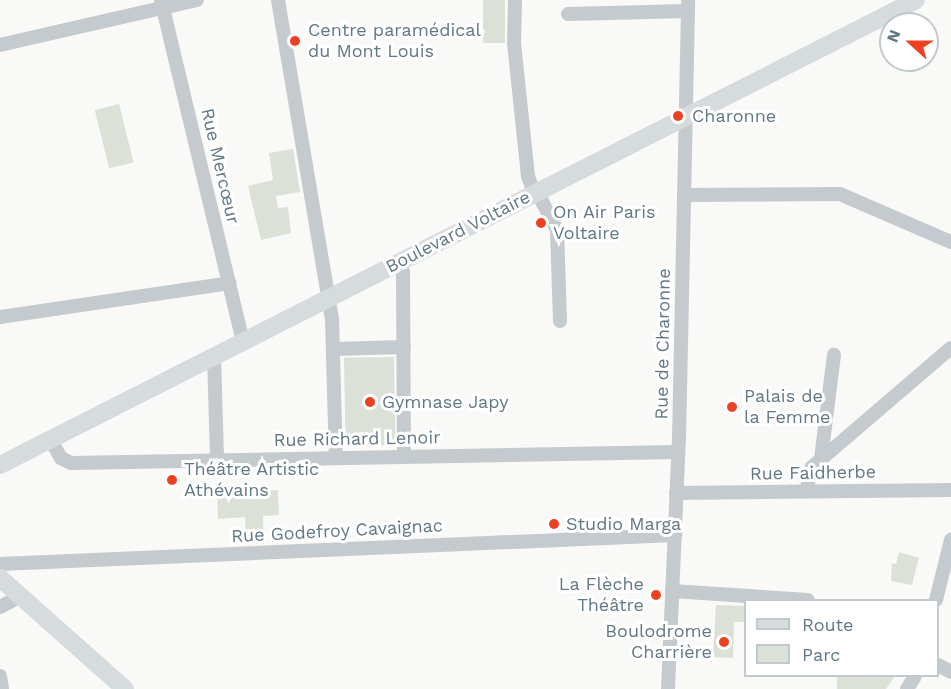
<!DOCTYPE html>
<meta charset="utf-8">
<style>
body{margin:0}
#map{position:relative;width:951px;height:689px;overflow:hidden;background:#f9f9f7;font-family:"Work Sans",sans-serif}
div>[style]{position:absolute}
.green>*{inset:0;background:#dbe1d7;transform-origin:0 0}
.minor>*{height:14px;margin:-7px;padding:0 7px;transform-origin:7px;border-radius:7px;background:#c4cacd}
.major>*{height:18px;margin:-9px;padding:0 9px;transform-origin:9px;border-radius:9px;background:#d6dbde}
.dots>*{width:16px;height:16px;translate:-50% -50%;box-sizing:border-box;border:3px solid #fff;border-radius:50%}
span{translate:-50% -50%;white-space:nowrap;text-align:center;line-height:1.15;-webkit-text-stroke:6px #fff;paint-order:stroke}
.poi-label{font-size:18px;color:#627883}
.left{translate:0 -50%;text-align:left}
.right{translate:-100% -50%;text-align:right}
.street-label{font-size:18px;color:#627883}
.legend{position:absolute;left:744px;top:599px;width:195px;height:78px;box-sizing:border-box;background:#fff;border:2px solid #c0c9cd;margin:0;padding:8px 10px;list-style:none;font-size:18px;color:#627883}
.legend li{display:flex;align-items:center;gap:12px;height:30px}
.legend b{width:30px;border:2px solid #c0c9cd}
.north{position:absolute;left:879px;top:12px;width:60px;height:60px;box-sizing:border-box;background:#fff;border:2px solid #c0c9cd;border-radius:50%;rotate:291deg;font-size:16px;font-weight:700;line-height:24px;text-align:center;color:#627883}
.north::after{content:'';display:block;margin:auto;width:21px;height:27px;background:#ee4122;clip-path:polygon(50% 0,100% 100%,50% 72%,0 100%)}
</style>
<div id="map">
<div class="green">
<i style="left:483px;top:0;width:22px;height:43px"></i>
<i style="left:119px;top:104px;width:60px;height:25px;rotate:76deg"></i>
<i style="clip-path:polygon(293px 149px,300px 192px,276px 196px,278px 208px,288px 207px,291px 233px,261px 240px,248px 186px,273px 180px,269px 153px)"></i>
<i style="left:394px;top:357px;width:88px;height:50px;rotate:89deg"></i>
<i style="clip-path:polygon(278px 490px,279px 515px,263px 516px,264px 544px,247px 544px,245px 517px,218px 519px,217px 493px)"></i>
<i style="clip-path:polygon(899px 552px,919px 558px,912px 585px,891px 581px,892px 563px,896px 564px)"></i>
<i style="clip-path:polygon(716px 605px,745px 606px,745px 622px,734px 622px,733px 658px,713px 657px)"></i>
<i style="clip-path:polygon(837px 676px,895px 676px,886px 689px,837px 689px)"></i>
</div>
<div class="minor">
<i style="left:161px;top:0;width:351px;rotate:76.5deg"></i>
<i style="left:278px;top:0;width:324px;rotate:80.4deg"></i>
<i style="left:332px;top:319px;width:139px;rotate:88.4deg"></i>
<i style="left:515px;top:0;width:43px;rotate:91.3deg"></i>
<i style="left:514px;top:43px;width:134px;rotate:84deg"></i>
<i style="left:528px;top:176px;width:18px;rotate:71deg"></i>
<i style="left:568px;top:14px;width:120px;rotate:-1.4deg"></i>
<i style="left:0;top:45px;width:202px;rotate:-12.9deg"></i>
<i style="left:537px;top:192px;width:43px;rotate:62.2deg"></i>
<i style="left:557px;top:230px;width:91px;rotate:88.1deg"></i>
<i style="left:684px;top:195px;width:156px;rotate:-0.4deg"></i>
<i style="left:840px;top:194px;width:121px;rotate:23.4deg"></i>
<i style="left:399px;top:262px;width:11px;rotate:68deg"></i>
<i style="left:403px;top:272px;width:185px;rotate:89.7deg"></i>
<i style="left:0;top:317px;width:232px;rotate:-8.4deg"></i>
<i style="left:333px;top:349px;width:71px;rotate:-1.6deg"></i>
<i style="left:214px;top:356px;width:104px;rotate:88.3deg"></i>
<i style="left:50px;top:439px;width:22px;rotate:60deg"></i>
<i style="left:61px;top:458px;width:11px;rotate:27deg"></i>
<i style="left:71px;top:463px;width:607px;rotate:-1.04deg"></i>
<i style="left:821px;top:459px;width:105px;rotate:-82.9deg"></i>
<i style="left:806px;top:491px;width:25px;rotate:-76deg"></i>
<i style="left:812px;top:467px;width:183px;rotate:-40.6deg"></i>
<i style="left:676px;top:493px;width:275px;rotate:-0.6deg"></i>
<i style="left:0;top:564px;width:676px;rotate:-2.46deg"></i>
<i style="left:672px;top:591px;width:136px;rotate:3.8deg"></i>
<i style="left:936px;top:600px;width:62px;rotate:-76deg"></i>
<i style="left:0;top:607px;width:24px;rotate:-28deg"></i>
<i style="left:938px;top:665px;width:15px;rotate:28deg"></i>
<i style="left:0;top:676px;width:13px;rotate:81deg"></i>
<i style="left:668px;top:689px;width:250px;rotate:-87.5deg"></i>
<i style="left:679px;top:439px;width:439px;rotate:-88.8deg"></i>
<i style="left:907px;top:689px;width:15px;rotate:-58deg"></i>
</div>
<div class="major">
<i style="left:0;top:465px;width:1027px;rotate:-26.91deg"></i>
<i style="left:0;top:578px;width:167px;rotate:41.6deg"></i>
</div>
<div class="dots">
<i style="left:295px;top:41px;background:#ee4122"></i>
<i style="left:678px;top:116px;background:#ee4122"></i>
<i style="left:541px;top:223px;background:#ee4122"></i>
<i style="left:370px;top:402px;background:#ee4122"></i>
<i style="left:732px;top:407px;background:#ee4122"></i>
<i style="left:172px;top:480px;background:#ee4122"></i>
<i style="left:554px;top:524px;background:#ee4122"></i>
<i style="left:656px;top:595px;background:#ee4122"></i>
<i style="left:724px;top:642px;background:#ee4122"></i>
</div>
<div class="poi-label">
<span class="left" style="left:308px;top:41px">Centre paramédical<br>du Mont Louis</span>
<span class="left" style="left:692px;top:116px">Charonne</span>
<span class="left" style="left:553px;top:223px">On Air Paris<br>Voltaire</span>
<span class="left" style="left:744px;top:407px">Palais de<br>la Femme</span>
<span class="left" style="left:382px;top:402px">Gymnase Japy</span>
<span class="left" style="left:184px;top:480px">Théâtre Artistic<br>Athévains</span>
<span class="left" style="left:566px;top:524px">Studio Marga</span>
<span class="right" style="left:644px;top:595px">La Flèche<br>Théâtre</span>
<span class="right" style="left:712px;top:642px">Boulodrome<br>Charrière</span>
</div>
<div class="street-label">
<span style="left:220px;top:166px;rotate:77deg">Rue Mercœur</span>
<span style="left:458px;top:232px;rotate:-27deg">Boulevard Voltaire</span>
<span style="left:663px;top:344px;rotate:-89deg">Rue de Charonne</span>
<span style="left:357px;top:439px;rotate:-1deg">Rue Richard Lenoir</span>
<span style="left:813px;top:473px;rotate:-1deg">Rue Faidherbe</span>
<span style="left:337px;top:531px;rotate:-3deg">Rue Godefroy Cavaignac</span>
</div>
<ul class="legend">
<li><b style="height:8px;background:#d6dbde"></b>Route</li>
<li><b style="height:16px;background:#dbe1d7"></b>Parc</li>
</ul>
<div class="north">N</div>
</div>
